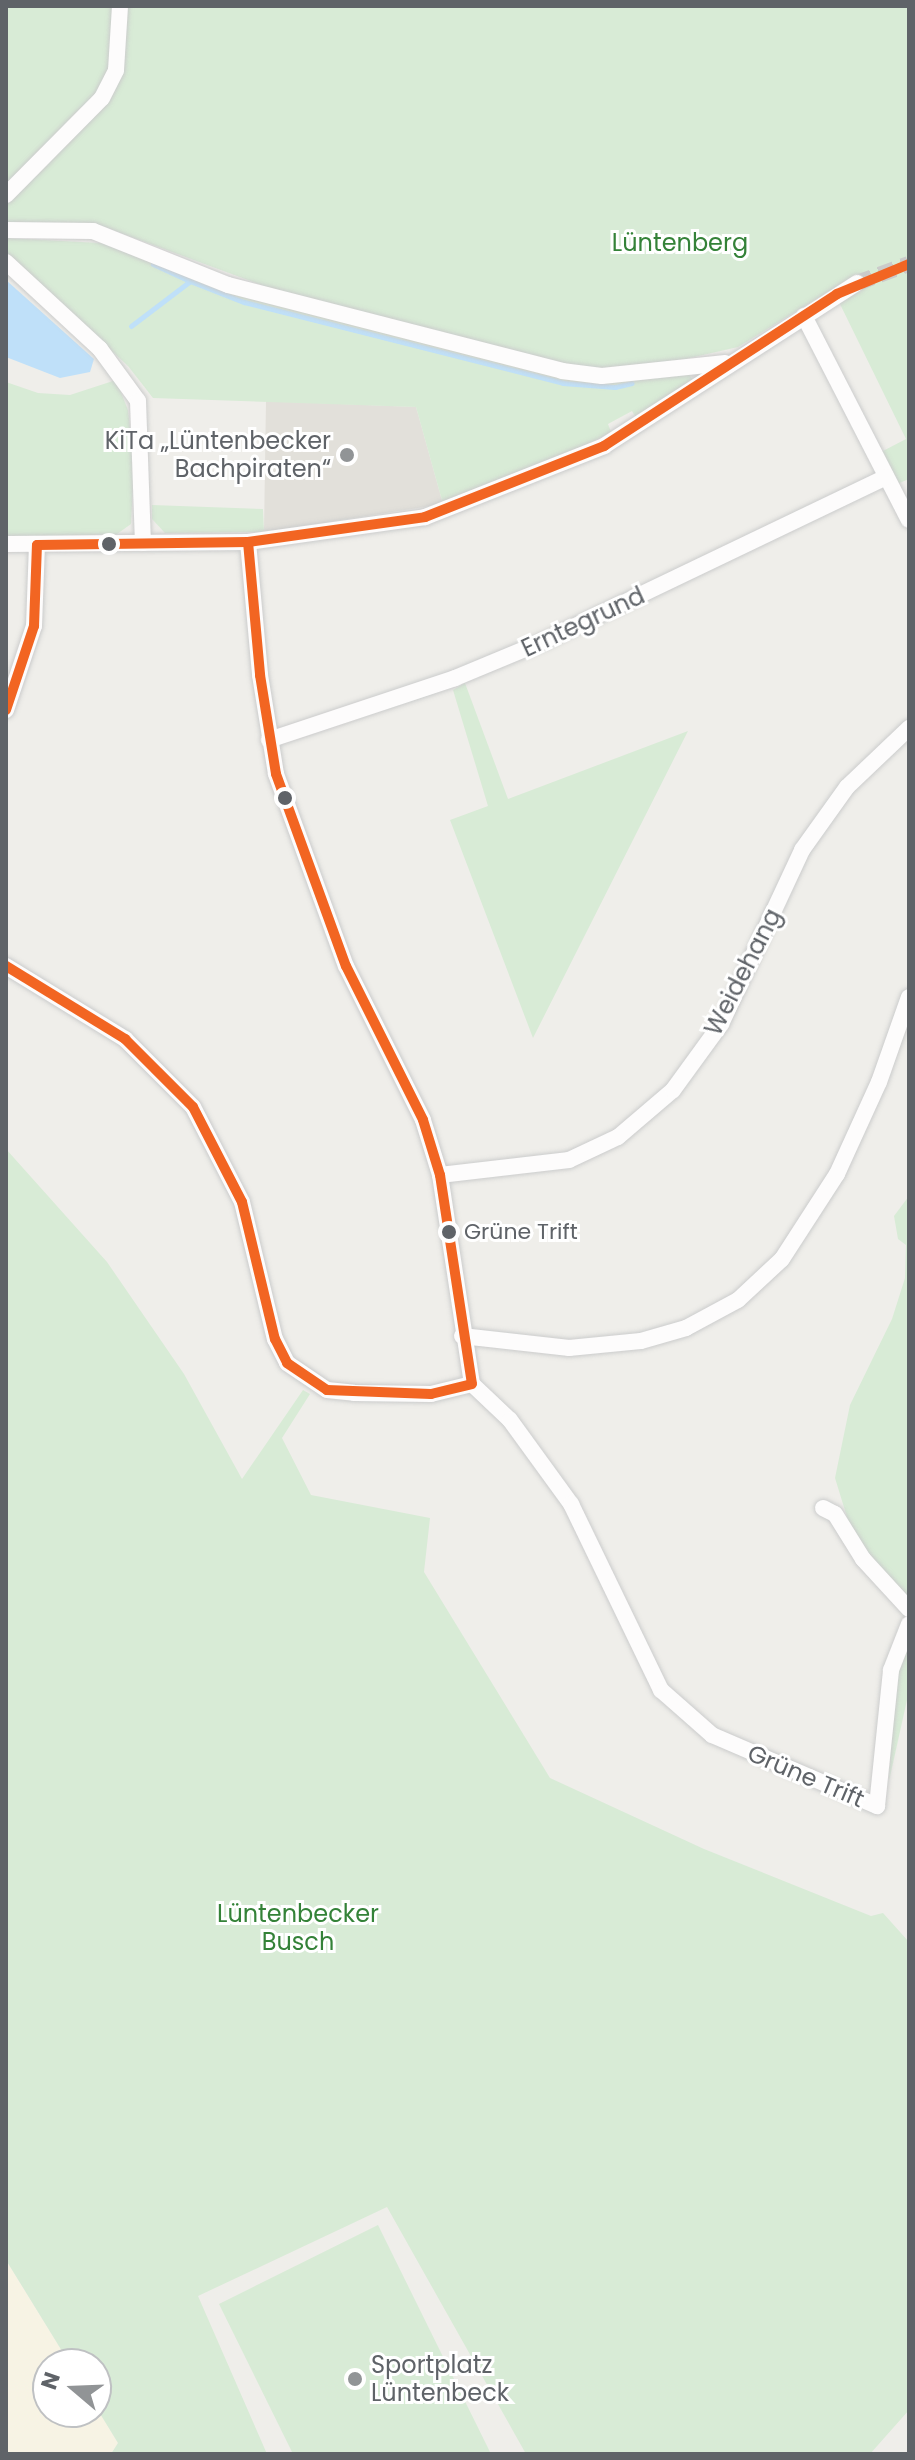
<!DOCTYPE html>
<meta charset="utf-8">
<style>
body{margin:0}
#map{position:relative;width:915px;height:2460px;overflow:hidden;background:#efeeea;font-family:Poppins,sans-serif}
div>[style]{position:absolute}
.commercial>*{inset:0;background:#f7f3e4}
.education>*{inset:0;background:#e2e0da}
.green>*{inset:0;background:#d8ebd6}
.water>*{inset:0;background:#bfe0f9}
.stream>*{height:5px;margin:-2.5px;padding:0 2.5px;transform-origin:2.5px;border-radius:2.5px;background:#bfe0f9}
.street-tunnel>*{height:16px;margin-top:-8px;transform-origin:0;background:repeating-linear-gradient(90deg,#cbcbca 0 16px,transparent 0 24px)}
.roads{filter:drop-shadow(0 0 2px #cbcccc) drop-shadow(0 0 2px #cbcccc)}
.street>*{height:16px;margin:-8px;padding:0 8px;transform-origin:8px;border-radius:8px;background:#fdfcfc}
.bus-1>*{height:10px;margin:-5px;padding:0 5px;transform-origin:5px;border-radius:5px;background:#f26522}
.dots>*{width:22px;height:22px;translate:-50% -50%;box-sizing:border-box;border:4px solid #fff;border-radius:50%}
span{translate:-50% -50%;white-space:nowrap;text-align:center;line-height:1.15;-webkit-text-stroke:6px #fff;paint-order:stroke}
.bus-label{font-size:22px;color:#5f6368}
.left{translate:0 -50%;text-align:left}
.park-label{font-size:24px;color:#348238}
.poi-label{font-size:24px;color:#5f6368}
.right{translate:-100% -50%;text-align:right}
.street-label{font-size:24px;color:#5f6368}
.frame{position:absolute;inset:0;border:8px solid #5f6368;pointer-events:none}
.north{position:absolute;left:32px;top:2348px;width:80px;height:80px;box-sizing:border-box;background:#fff;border:2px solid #bfc1c3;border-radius:50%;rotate:289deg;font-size:22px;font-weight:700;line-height:32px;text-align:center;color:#5f6368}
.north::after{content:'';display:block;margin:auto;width:28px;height:36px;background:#919496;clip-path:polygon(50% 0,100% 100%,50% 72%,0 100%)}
</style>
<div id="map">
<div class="commercial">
<i style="clip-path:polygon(6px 2260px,70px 2364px,48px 2364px,48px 2412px,96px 2412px,96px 2407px,118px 2443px,111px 2454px,6px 2454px)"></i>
</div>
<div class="education">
<i style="clip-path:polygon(266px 401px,416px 407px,443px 504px,264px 532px)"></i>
</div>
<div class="green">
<i style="clip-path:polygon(6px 6px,909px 6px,909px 479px,897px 484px,881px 452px,906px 439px,839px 302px,861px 291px,855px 275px,738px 347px,646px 368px,609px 370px,573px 368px,286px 294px,99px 225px,6px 224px)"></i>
<i style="clip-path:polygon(6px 238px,119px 244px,534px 372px,689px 374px,692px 379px,637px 419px,632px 411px,608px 424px,611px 432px,575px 451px,443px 504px,416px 407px,153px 398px,128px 366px,7px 254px)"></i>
<i style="clip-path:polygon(116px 380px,128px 410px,134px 464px,131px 524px,117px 534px,6px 538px,6px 382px,38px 393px,70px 395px)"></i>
<i style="clip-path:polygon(152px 505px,263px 509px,264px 532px,165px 533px,152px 519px)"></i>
<i style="clip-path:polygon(465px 683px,508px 799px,688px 731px,533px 1038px,450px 820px,488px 806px,453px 690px)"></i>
<i style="clip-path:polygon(6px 1149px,107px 1262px,184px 1374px,242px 1479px,303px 1390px,310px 1394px,282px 1438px,311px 1495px,430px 1518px,424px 1572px,550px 1778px,704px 1849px,871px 1916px,883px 1913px,909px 1942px,909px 2410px,870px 2454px,526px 2454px,387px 2207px,198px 2296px,267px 2454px,111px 2454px,118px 2443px,96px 2407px,96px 2364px,70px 2364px,6px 2260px)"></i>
<i style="clip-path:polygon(909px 1196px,909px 1600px,866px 1555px,851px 1530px,835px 1478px,850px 1405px,892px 1319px,905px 1278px,906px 1245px,898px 1239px,894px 1216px)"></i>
<i style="clip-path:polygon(909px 1641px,909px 1691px,889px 1781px,895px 1670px)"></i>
<i style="clip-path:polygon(378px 2225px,491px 2454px,293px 2454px,219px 2304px)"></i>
</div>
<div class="water">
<i style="clip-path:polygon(6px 280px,94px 359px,90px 372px,60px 378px,6px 357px)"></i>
</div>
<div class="stream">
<i style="left:153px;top:264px;width:41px;rotate:24.7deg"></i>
<i style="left:131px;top:326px;width:74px;rotate:-37.3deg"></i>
<i style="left:190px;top:281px;width:58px;rotate:21.3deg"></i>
<i style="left:244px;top:302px;width:329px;rotate:14.2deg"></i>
<i style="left:563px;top:383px;width:52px;rotate:4.4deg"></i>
<i style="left:615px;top:387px;width:17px;rotate:-13deg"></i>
</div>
<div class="street-tunnel">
<i style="left:857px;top:283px;width:55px;rotate:-20.1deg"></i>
</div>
<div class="roads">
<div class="street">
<i style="left:6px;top:195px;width:136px;rotate:-45.3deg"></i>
<i style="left:102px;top:98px;width:31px;rotate:-63deg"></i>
<i style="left:116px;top:70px;width:64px;rotate:-86.4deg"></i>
<i style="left:6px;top:230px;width:87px;rotate:0.7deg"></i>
<i style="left:93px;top:231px;width:145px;rotate:21.8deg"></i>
<i style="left:228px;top:285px;width:345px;rotate:14.4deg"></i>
<i style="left:562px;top:371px;width:40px;rotate:7.1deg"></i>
<i style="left:602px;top:376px;width:124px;rotate:-6deg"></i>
<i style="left:6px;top:262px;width:128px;rotate:42.8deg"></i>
<i style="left:100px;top:349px;width:64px;rotate:53.8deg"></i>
<i style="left:138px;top:401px;width:142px;rotate:88deg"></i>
<i style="left:804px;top:316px;width:229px;rotate:62.8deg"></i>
<i style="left:248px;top:542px;width:134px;rotate:84.8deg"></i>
<i style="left:260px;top:675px;width:100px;rotate:80.8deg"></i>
<i style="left:276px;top:774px;width:204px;rotate:70deg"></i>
<i style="left:346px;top:966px;width:172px;rotate:63.4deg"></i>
<i style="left:423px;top:1120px;width:58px;rotate:72.8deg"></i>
<i style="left:440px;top:1175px;width:211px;rotate:81.3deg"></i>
<i style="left:472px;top:1384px;width:52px;rotate:43.5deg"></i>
<i style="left:510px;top:1420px;width:104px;rotate:54deg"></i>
<i style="left:571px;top:1504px;width:207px;rotate:64.2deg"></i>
<i style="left:661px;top:1690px;width:68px;rotate:41.4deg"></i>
<i style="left:712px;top:1735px;width:180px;rotate:23.3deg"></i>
<i style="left:877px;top:1806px;width:137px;rotate:-84.1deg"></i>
<i style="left:891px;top:1670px;width:49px;rotate:-68.6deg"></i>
<i style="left:6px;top:544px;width:242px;rotate:-0.5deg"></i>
<i style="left:248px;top:542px;width:179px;rotate:-8deg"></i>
<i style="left:425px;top:517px;width:193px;rotate:-21.6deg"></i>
<i style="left:604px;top:446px;width:301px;rotate:-32.8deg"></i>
<i style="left:6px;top:710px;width:89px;rotate:-71.6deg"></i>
<i style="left:34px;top:626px;width:81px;rotate:-87.9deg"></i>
<i style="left:269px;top:740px;width:196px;rotate:-18.4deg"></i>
<i style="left:455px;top:678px;width:96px;rotate:-22.6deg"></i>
<i style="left:544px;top:641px;width:379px;rotate:-25.6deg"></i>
<i style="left:6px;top:966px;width:140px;rotate:31.5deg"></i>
<i style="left:125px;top:1039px;width:96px;rotate:45deg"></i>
<i style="left:193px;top:1107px;width:107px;rotate:62.7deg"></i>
<i style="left:242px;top:1202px;width:141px;rotate:76.5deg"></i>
<i style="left:275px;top:1339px;width:27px;rotate:63deg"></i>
<i style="left:287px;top:1363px;width:48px;rotate:34deg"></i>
<i style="left:327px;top:1390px;width:27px;rotate:6deg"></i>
<i style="left:354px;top:1393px;width:77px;rotate:0.7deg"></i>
<i style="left:431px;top:1394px;width:42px;rotate:-13.7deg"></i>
<i style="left:440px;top:1175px;width:130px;rotate:-6.6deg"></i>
<i style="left:569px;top:1160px;width:54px;rotate:-25.1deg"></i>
<i style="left:618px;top:1137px;width:72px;rotate:-40.5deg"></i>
<i style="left:673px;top:1090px;width:82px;rotate:-54deg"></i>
<i style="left:721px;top:1024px;width:192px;rotate:-65deg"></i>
<i style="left:802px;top:850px;width:77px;rotate:-54.5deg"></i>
<i style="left:847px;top:787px;width:86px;rotate:-43.6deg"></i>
<i style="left:462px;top:1336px;width:108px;rotate:6.4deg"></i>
<i style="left:569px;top:1348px;width:72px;rotate:-5.6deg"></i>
<i style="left:641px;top:1341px;width:47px;rotate:-16.1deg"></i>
<i style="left:686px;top:1328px;width:59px;rotate:-28.3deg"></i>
<i style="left:738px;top:1300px;width:60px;rotate:-43deg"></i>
<i style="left:782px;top:1259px;width:101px;rotate:-57.1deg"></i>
<i style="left:837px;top:1174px;width:101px;rotate:-65.5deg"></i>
<i style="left:879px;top:1082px;width:90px;rotate:-70.6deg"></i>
<i style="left:823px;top:1508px;width:13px;rotate:27deg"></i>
<i style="left:835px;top:1514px;width:53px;rotate:58.1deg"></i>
<i style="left:863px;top:1559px;width:68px;rotate:47.4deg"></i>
</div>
</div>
<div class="bus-1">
<i style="left:248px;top:542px;width:134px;rotate:84.8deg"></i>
<i style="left:260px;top:675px;width:100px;rotate:80.8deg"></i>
<i style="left:276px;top:774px;width:204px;rotate:70deg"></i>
<i style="left:346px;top:966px;width:172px;rotate:63.4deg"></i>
<i style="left:423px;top:1120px;width:58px;rotate:72.8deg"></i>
<i style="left:440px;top:1175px;width:211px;rotate:81.3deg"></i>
<i style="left:37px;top:545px;width:211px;rotate:-0.8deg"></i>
<i style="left:248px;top:542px;width:179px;rotate:-8deg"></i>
<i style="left:425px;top:517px;width:193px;rotate:-21.6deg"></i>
<i style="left:604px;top:446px;width:278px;rotate:-33.1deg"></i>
<i style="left:837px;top:294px;width:78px;rotate:-22.6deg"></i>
<i style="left:6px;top:710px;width:89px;rotate:-71.6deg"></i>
<i style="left:34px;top:626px;width:81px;rotate:-87.9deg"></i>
<i style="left:6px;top:966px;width:140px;rotate:31.5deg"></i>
<i style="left:125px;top:1039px;width:96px;rotate:45deg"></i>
<i style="left:193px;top:1107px;width:107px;rotate:62.7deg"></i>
<i style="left:242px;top:1202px;width:141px;rotate:76.5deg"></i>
<i style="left:275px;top:1339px;width:27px;rotate:63deg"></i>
<i style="left:287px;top:1363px;width:48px;rotate:34deg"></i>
<i style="left:327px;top:1390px;width:104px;rotate:2.2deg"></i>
<i style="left:431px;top:1394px;width:42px;rotate:-13.7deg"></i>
</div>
<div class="dots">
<i style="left:347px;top:455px;background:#919496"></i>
<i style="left:109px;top:544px;background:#5f6368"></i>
<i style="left:285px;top:798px;background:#5f6368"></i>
<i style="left:449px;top:1232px;background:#5f6368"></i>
<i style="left:355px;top:2379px;background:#919496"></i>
</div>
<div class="bus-label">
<span class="left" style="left:464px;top:1232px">Grüne Trift</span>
</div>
<div class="park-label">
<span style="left:680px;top:243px">Lüntenberg</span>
<span style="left:298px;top:1928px">Lüntenbecker<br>Busch</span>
</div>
<div class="poi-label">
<span class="right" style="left:331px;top:455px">KiTa „Lüntenbecker<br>Bachpiraten“</span>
<span class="left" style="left:371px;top:2379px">Sportplatz<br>Lüntenbeck</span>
</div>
<div class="street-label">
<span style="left:583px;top:622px;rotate:-25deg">Erntegrund</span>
<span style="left:743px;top:972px;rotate:-63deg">Weidehang</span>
<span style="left:806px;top:1776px;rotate:23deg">Grüne Trift</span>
</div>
<div class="frame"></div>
<div class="north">N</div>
</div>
